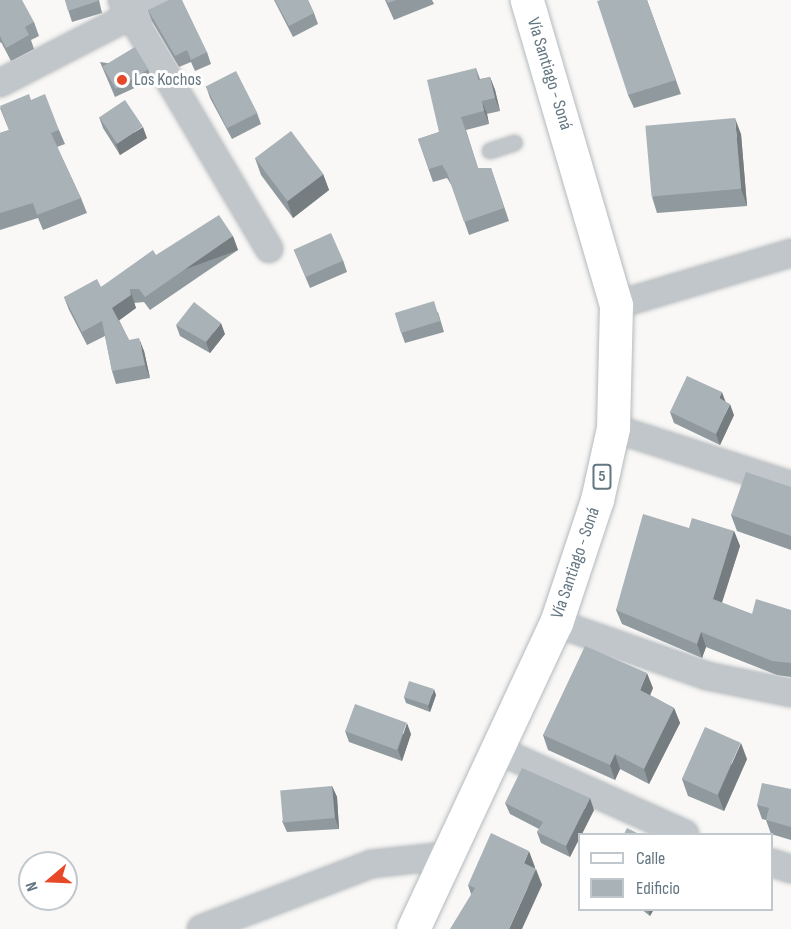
<!DOCTYPE html>
<meta charset="utf-8">
<style>
body{margin:0}
#map{position:relative;width:791px;height:929px;overflow:hidden;background:#f9f8f6;font-family:"Sofia Sans Condensed",sans-serif}
div>[style]{position:absolute}
.roads{filter:drop-shadow(0 0 2px #b5babe) drop-shadow(0 0 2px #b5babe)}
.lane>*{height:14px;margin:-7px;padding:0 7px;transform-origin:7px;border-radius:7px;background:#c1c6ca}
.street>*{height:26px;margin:-13px;padding:0 13px;transform-origin:13px;border-radius:13px;background:#c1c6ca}
.primary>*{height:33px;margin:-16.5px;padding:0 16.5px;transform-origin:16.5px;border-radius:16.5px;background:#fff}
.wall>*{inset:0;background:#90999d}
.shaded-wall>*{inset:0;background:#767d80;transform-origin:0 0}
.building>*{inset:0;background:#a8b2b7;transform-origin:0 0}
.dots>*{width:16px;height:16px;translate:-50% -50%;box-sizing:border-box;border:3px solid #fff;border-radius:50%}
span{translate:-50% -50%;white-space:nowrap;text-align:center;line-height:1.15;-webkit-text-stroke:6px #fff;paint-order:stroke}
.shield-label span{padding:2px 4px;background:#fff;border:2px solid;border-radius:4px;-webkit-text-stroke-width:0}
.shield-label{font-size:16px;color:#637681;font-weight:700}
.street-label{font-size:18px;color:#637681}
.poi-label{font-size:18px;color:#637681}
.left{translate:0 -50%;text-align:left}
.legend{position:absolute;left:578px;top:833px;width:195px;height:78px;box-sizing:border-box;background:#fff;border:2px solid #c1c8cd;margin:0;padding:8px 10px;list-style:none;font-size:18px;color:#637681}
.legend li{display:flex;align-items:center;gap:12px;height:30px}
.legend b{width:30px;border:2px solid #c1c8cd}
.north{position:absolute;left:18px;top:851px;width:60px;height:60px;box-sizing:border-box;background:#fff;border:2px solid #c1c8cd;border-radius:50%;rotate:251deg;font-size:16px;font-weight:700;line-height:24px;text-align:center;color:#637681}
.north::after{content:'';display:block;margin:auto;width:21px;height:27px;background:#e74827;clip-path:polygon(50% 0,100% 100%,50% 72%,0 100%)}
</style>
<div id="map">
<div class="roads">
<div class="lane">
<i style="left:490px;top:151px;width:26px;rotate:-18deg"></i>
</div>
<div class="street">
<i style="left:122px;top:0;width:289px;rotate:59.4deg"></i>
<i style="left:0;top:83px;width:181px;rotate:-27.3deg"></i>
<i style="left:616px;top:305px;width:183px;rotate:-16.5deg"></i>
<i style="left:613px;top:428px;width:187px;rotate:17.8deg"></i>
<i style="left:556px;top:623px;width:160px;rotate:19.3deg"></i>
<i style="left:707px;top:676px;width:86px;rotate:11.4deg"></i>
<i style="left:495px;top:749px;width:208px;rotate:24.1deg"></i>
<i style="left:772px;top:863px;width:20px;rotate:18deg"></i>
<i style="left:201px;top:929px;width:182px;rotate:-20.9deg"></i>
<i style="left:371px;top:864px;width:72px;rotate:-6.3deg"></i>
</div>
<div class="primary">
<i style="left:413px;top:929px;width:338px;rotate:-65deg"></i>
<i style="left:556px;top:623px;width:130px;rotate:-71.6deg"></i>
<i style="left:597px;top:500px;width:74px;rotate:-77.5deg"></i>
<i style="left:613px;top:428px;width:123px;rotate:-88.6deg"></i>
<i style="left:616px;top:305px;width:318px;rotate:-106.3deg"></i>
</div>
</div>
<div class="wall">
<i style="clip-path:polygon(0 0,34px 22px,39px 36px,31px 40px,34px 49px,11px 61px,1px 42px,0 43px)"></i>
<i style="clip-path:polygon(65px 0,99px 0,102px 13px,72px 22px)"></i>
<i style="clip-path:polygon(274px 0,308px 0,314px 13px,318px 24px,293px 37px)"></i>
<i style="clip-path:polygon(385px 0,432px 0,434px 4px,394px 20px)"></i>
<i style="clip-path:polygon(647px 0,681px 94px,634px 108px,628px 95px)"></i>
<i style="clip-path:polygon(148px 10px,207px 52px,211px 64px,195px 71px,191px 62px,179px 67px,152px 21px)"></i>
<i style="clip-path:polygon(100px 62px,148px 69px,152px 80px,115px 97px)"></i>
<i style="clip-path:polygon(476px 68px,480px 79px,490px 77px,495px 90px,500px 111px,487px 114px,489px 124px,466px 130px,478px 168px,491px 168px,509px 221px,469px 235px,452px 186px,447px 178px,433px 182px,418px 139px,439px 132px)"></i>
<i style="clip-path:polygon(206px 86px,257px 113px,261px 124px,232px 139px,210px 98px)"></i>
<i style="clip-path:polygon(31px 100px,59px 130px,65px 144px,57px 147px,81px 198px,87px 213px,43px 230px,38px 218px,0 230px,0 133px,9px 130px,0 108px)"></i>
<i style="clip-path:polygon(99px 117px,147px 138px,120px 155px,103px 128px)"></i>
<i style="clip-path:polygon(741px 134px,747px 206px,657px 213px,652px 197px)"></i>
<i style="clip-path:polygon(255px 158px,323px 174px,329px 190px,293px 218px,261px 175px)"></i>
<i style="clip-path:polygon(238px 250px,150px 310px,144px 302px,134px 303px,136px 308px,119px 320px,129px 340px,144px 351px,150px 378px,116px 384px,112px 371px,105px 336px,87px 345px,69px 310px,64px 297px,101px 287px,156px 255px)"></i>
<i style="clip-path:polygon(294px 250px,343px 260px,347px 272px,310px 288px)"></i>
<i style="clip-path:polygon(438px 312px,444px 332px,405px 343px,401px 332px)"></i>
<i style="clip-path:polygon(176px 325px,225px 334px,210px 353px,180px 336px)"></i>
<i style="clip-path:polygon(670px 412px,734px 415px,720px 445px,674px 423px)"></i>
<i style="clip-path:polygon(791px 487px,791px 550px,737px 531px,731px 515px)"></i>
<i style="clip-path:polygon(689px 528px,734px 531px,740px 546px,722px 603px,752px 614px,791px 610px,791px 677px,777px 675px,706px 647px,702px 658px,622px 624px,616px 610px)"></i>
<i style="clip-path:polygon(653px 688px,650px 695px,674px 708px,680px 723px,649px 784px,620px 769px,615px 780px,548px 750px,543px 735px)"></i>
<i style="clip-path:polygon(436px 695px,430px 712px,406px 703px,404px 697px)"></i>
<i style="clip-path:polygon(345px 731px,411px 734px,402px 761px,349px 742px)"></i>
<i style="clip-path:polygon(747px 759px,724px 811px,688px 796px,682px 779px)"></i>
<i style="clip-path:polygon(332px 786px,337px 797px,339px 829px,287px 832px,282px 821px)"></i>
<i style="clip-path:polygon(791px 789px,791px 840px,771px 834px,766px 820px,762px 819px,757px 805px)"></i>
<i style="clip-path:polygon(505px 803px,594px 810px,570px 857px,541px 843px,537px 832px,539px 829px,510px 814px)"></i>
<i style="clip-path:polygon(535px 867px,535px 868px,542px 885px,471px 894px,468px 885px)"></i>
<i style="clip-path:polygon(641px 909px,654px 909px,650px 916px)"></i>
</div>
<div class="shaded-wall">
<i style="clip-path:polygon(490px 77px,495px 90px,500px 111px,495px 98px)"></i>
<i style="clip-path:polygon(482px 101px,487px 114px,489px 124px,484px 111px)"></i>
<i style="clip-path:polygon(735px 118px,741px 134px,747px 206px,741px 189px)"></i>
<i style="clip-path:polygon(143px 127px,147px 138px,120px 155px,116px 144px)"></i>
<i style="clip-path:polygon(323px 174px,329px 190px,293px 218px,287px 201px)"></i>
<i style="left:233px;top:236px;width:15px;height:107px;rotate:70deg"></i>
<i style="clip-path:polygon(130px 289px,136px 308px,117px 322px,112px 308px)"></i>
<i style="clip-path:polygon(221px 323px,225px 334px,210px 353px,206px 342px)"></i>
<i style="clip-path:polygon(139px 338px,144px 351px,150px 378px,145px 365px)"></i>
<i style="clip-path:polygon(722px 392px,726px 403px,719px 398px)"></i>
<i style="clip-path:polygon(730px 404px,734px 415px,720px 445px,716px 434px)"></i>
<i style="clip-path:polygon(734px 531px,740px 546px,718px 614px,713px 599px)"></i>
<i style="clip-path:polygon(701px 632px,706px 647px,702px 658px,697px 644px)"></i>
<i style="clip-path:polygon(647px 673px,653px 688px,646px 705px,640px 690px)"></i>
<i style="clip-path:polygon(434px 689px,436px 695px,430px 712px,428px 706px)"></i>
<i style="clip-path:polygon(674px 708px,680px 723px,649px 784px,644px 769px)"></i>
<i style="clip-path:polygon(407px 723px,411px 734px,402px 761px,398px 750px)"></i>
<i style="clip-path:polygon(741px 743px,747px 759px,724px 811px,718px 795px)"></i>
<i style="clip-path:polygon(615px 754px,620px 769px,615px 780px,610px 765px)"></i>
<i style="clip-path:polygon(332px 786px,337px 797px,339px 829px,335px 818px)"></i>
<i style="clip-path:polygon(590px 798px,594px 810px,582px 834px,579px 834px,579px 839px,570px 857px,566px 846px)"></i>
<i style="clip-path:polygon(529px 851px,535px 867px,530px 880px,524px 863px)"></i>
<i style="clip-path:polygon(536px 869px,542px 885px,522px 929px,509px 929px)"></i>
<i style="clip-path:polygon(648px 909px,654px 909px,650px 916px)"></i>
</div>
<div class="building">
<i style="clip-path:polygon(0 0,22px 0,34px 22px,25px 27px,29px 35px,6px 48px,0 36px)"></i>
<i style="clip-path:polygon(65px 0,98px 0,98px 1px,68px 11px)"></i>
<i style="clip-path:polygon(169px 0,182px 0,207px 52px,191px 60px,187px 50px,175px 56px,148px 10px)"></i>
<i style="clip-path:polygon(275px 0,308px 0,314px 13px,289px 26px)"></i>
<i style="clip-path:polygon(386px 0,396px 0,388px 3px)"></i>
<i style="clip-path:polygon(601px 0,647px 0,676px 80px,628px 95px,597px 1px)"></i>
<i style="left:135px;top:47px;width:26px;height:38px;rotate:59deg"></i>
<i style="clip-path:polygon(476px 68px,478px 80px,490px 77px,495px 98px,482px 101px,484px 111px,461px 117px,478px 168px,491px 168px,504px 208px,464px 222px,447px 173px,442px 165px,429px 169px,418px 139px,439px 132px,427px 80px)"></i>
<i style="left:236px;top:71px;width:47px;height:34px;rotate:63deg"></i>
<i style="clip-path:polygon(29px 94px,31px 100px,45px 94px,59px 130px,51px 133px,81px 198px,37px 215px,33px 203px,0 213px,0 133px,9px 130px,0 106px)"></i>
<i style="left:125px;top:100px;width:32px;height:31px;rotate:56deg"></i>
<i style="left:735px;top:118px;width:71px;height:90px;rotate:85deg"></i>
<i style="left:291px;top:131px;width:54px;height:45px;rotate:53deg"></i>
<i style="clip-path:polygon(219px 215px,233px 236px,145px 297px,139px 289px,130px 289px,131px 295px,112px 308px,129px 340px,139px 338px,145px 365px,112px 371px,102px 321px,82px 332px,64px 297px,97px 279px,101px 287px,153px 250px,156px 255px)"></i>
<i style="left:331px;top:233px;width:30px;height:41px;rotate:66deg"></i>
<i style="left:434px;top:301px;width:21px;height:41px;rotate:73deg"></i>
<i style="clip-path:polygon(194px 302px,221px 323px,206px 342px,176px 325px)"></i>
<i style="clip-path:polygon(687px 376px,722px 392px,719px 398px,730px 404px,716px 434px,670px 412px)"></i>
<i style="clip-path:polygon(746px 472px,791px 487px,791px 536px,731px 515px)"></i>
<i style="clip-path:polygon(643px 514px,689px 528px,692px 518px,734px 531px,713px 599px,752px 614px,756px 599px,791px 610px,791px 663px,772px 661px,701px 632px,697px 644px,616px 610px)"></i>
<i style="clip-path:polygon(585px 646px,647px 673px,640px 690px,674px 708px,644px 769px,615px 754px,610px 765px,543px 735px)"></i>
<i style="left:409px;top:681px;width:26px;height:17px;rotate:18deg"></i>
<i style="left:355px;top:704px;width:55px;height:29px;rotate:20deg"></i>
<i style="left:705px;top:727px;width:39px;height:57px;rotate:24deg"></i>
<i style="clip-path:polygon(522px 768px,590px 798px,566px 846px,537px 832px,543px 822px,505px 803px)"></i>
<i style="clip-path:polygon(762px 783px,791px 789px,791px 827px,766px 820px,769px 808px,757px 805px)"></i>
<i style="left:332px;top:786px;width:32px;height:52px;rotate:85deg"></i>
<i style="clip-path:polygon(627px 828px,639px 834px,624px 834px)"></i>
<i style="clip-path:polygon(491px 833px,529px 851px,524px 863px,536px 869px,509px 929px,450px 929px,475px 888px,468px 885px)"></i>
</div>
<div class="dots">
<i style="left:122px;top:80px;background:#e74827"></i>
</div>
<div class="shield-label">
<span style="left:602px;top:477px">5</span>
</div>
<div class="street-label">
<span style="left:549px;top:74px;rotate:73deg">Vía Santiago - Soná</span>
<span style="left:576px;top:563px;rotate:-71deg">Vía Santiago - Soná</span>
</div>
<div class="poi-label">
<span class="left" style="left:134px;top:80px">Los Kochos</span>
</div>
<ul class="legend">
<li><b style="height:8px;background:#fff"></b>Calle</li>
<li><b style="height:16px;background:#a8b2b7"></b>Edificio</li>
</ul>
<div class="north">N</div>
</div>
